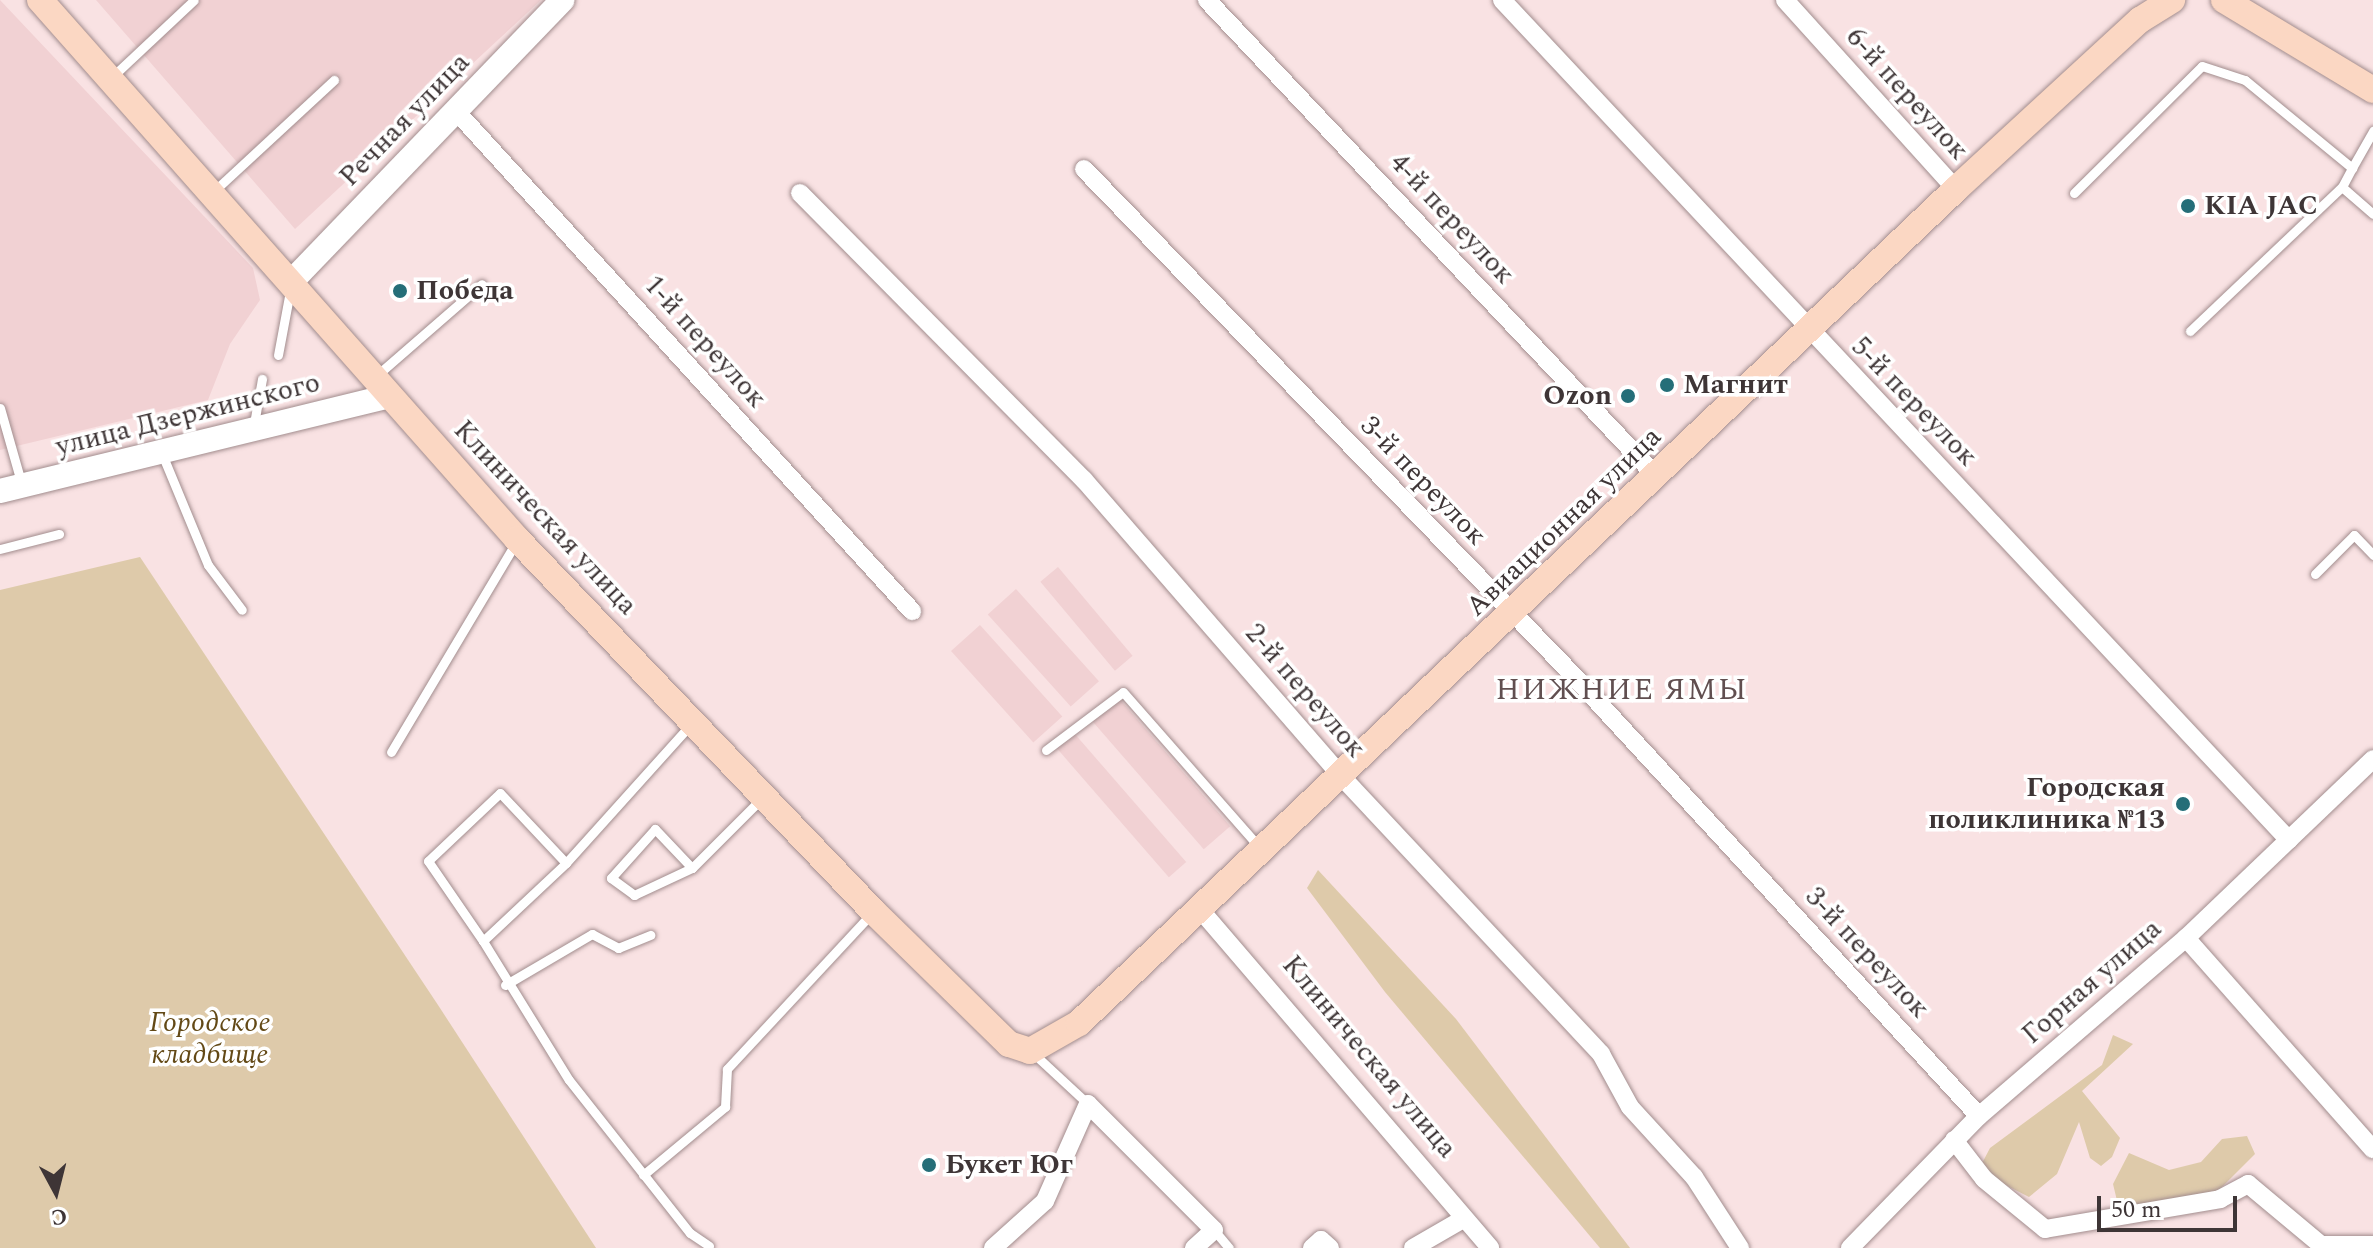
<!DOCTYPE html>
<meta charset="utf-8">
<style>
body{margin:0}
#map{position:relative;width:2373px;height:1248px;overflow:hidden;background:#f9e2e3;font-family:Spectral,serif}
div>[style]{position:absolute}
.built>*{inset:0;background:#f1d1d3;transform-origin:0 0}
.green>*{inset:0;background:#decaaa}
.roads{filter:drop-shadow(0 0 2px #a28d8e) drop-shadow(0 0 2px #a28d8e)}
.service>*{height:9px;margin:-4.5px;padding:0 4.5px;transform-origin:4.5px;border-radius:4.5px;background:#fff}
.minor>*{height:18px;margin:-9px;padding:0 9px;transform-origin:9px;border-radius:9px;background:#fff}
.tertiary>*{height:24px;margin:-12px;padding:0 12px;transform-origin:12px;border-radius:12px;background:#fff}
.secondary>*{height:26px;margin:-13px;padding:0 13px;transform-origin:13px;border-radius:13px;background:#fbd7c3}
.dots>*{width:22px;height:22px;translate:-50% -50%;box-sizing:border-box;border:4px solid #fff;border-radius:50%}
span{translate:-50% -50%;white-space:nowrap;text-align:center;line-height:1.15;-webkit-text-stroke:7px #fff;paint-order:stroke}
.street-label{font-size:28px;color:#3e3536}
.poi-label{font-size:28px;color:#3e3536;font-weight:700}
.left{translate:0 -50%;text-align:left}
.right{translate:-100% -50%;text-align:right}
.park-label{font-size:28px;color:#634916;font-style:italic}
.neighbourhood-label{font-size:30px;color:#614f50;letter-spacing:2px}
.north{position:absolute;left:16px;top:1152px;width:80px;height:80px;-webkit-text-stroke:6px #fff;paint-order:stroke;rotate:173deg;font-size:22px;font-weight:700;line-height:32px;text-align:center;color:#3e3536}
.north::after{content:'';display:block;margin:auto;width:28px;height:36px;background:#3e3536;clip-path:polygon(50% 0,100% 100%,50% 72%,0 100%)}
.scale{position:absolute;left:2097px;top:1196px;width:140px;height:36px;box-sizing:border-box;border:4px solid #3e3536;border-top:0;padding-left:10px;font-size:24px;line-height:28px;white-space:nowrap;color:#3e3536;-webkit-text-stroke:6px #fff;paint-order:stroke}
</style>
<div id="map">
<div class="built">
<i style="clip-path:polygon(0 0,253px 268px,260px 300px,230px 344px,208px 400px,0 450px)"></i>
<i style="clip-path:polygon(96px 0,541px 0,295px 229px)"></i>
<i style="left:1058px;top:567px;width:116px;height:23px;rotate:50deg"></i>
<i style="left:1016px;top:589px;width:124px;height:38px;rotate:48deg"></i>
<i style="left:980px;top:625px;width:123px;height:39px;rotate:48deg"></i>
<i style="left:1116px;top:695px;width:174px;height:35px;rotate:49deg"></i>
<i style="left:1074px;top:733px;width:171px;height:23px;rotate:49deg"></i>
</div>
<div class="green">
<i style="clip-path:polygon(140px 557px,438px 1005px,596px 1248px,0 1248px,0 590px)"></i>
<i style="clip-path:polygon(1318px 870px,1456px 1019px,1630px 1248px,1600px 1248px,1385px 992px,1307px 888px)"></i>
<i style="clip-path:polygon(2113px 1035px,2133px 1044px,2082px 1091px,2120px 1138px,2112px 1157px,2101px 1166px,2090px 1158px,2079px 1122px,2057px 1174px,2029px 1197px,1978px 1171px,1990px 1148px,2102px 1065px)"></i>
<i style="clip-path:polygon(2247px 1136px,2255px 1154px,2215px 1194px,2119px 1209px,2113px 1184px,2129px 1153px,2169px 1170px,2201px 1162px,2222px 1139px)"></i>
</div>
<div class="roads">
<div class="service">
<i style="left:112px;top:77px;width:112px;rotate:-43.2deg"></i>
<i style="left:2352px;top:168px;width:21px;rotate:118deg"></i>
<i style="left:2342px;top:187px;width:41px;rotate:41.1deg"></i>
<i style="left:213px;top:192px;width:165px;rotate:-42.8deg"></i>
<i style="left:2074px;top:193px;width:180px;rotate:-44.8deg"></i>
<i style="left:2202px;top:66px;width:45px;rotate:18deg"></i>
<i style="left:2245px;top:80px;width:139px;rotate:39.4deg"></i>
<i style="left:2352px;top:168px;width:43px;rotate:-60.4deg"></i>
<i style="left:2190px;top:331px;width:209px;rotate:-43.5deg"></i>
<i style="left:278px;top:355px;width:65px;rotate:-79.4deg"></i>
<i style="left:376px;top:376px;width:140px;rotate:-41deg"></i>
<i style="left:0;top:408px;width:80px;rotate:74.1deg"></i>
<i style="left:253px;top:429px;width:51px;rotate:-79.8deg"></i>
<i style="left:162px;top:454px;width:120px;rotate:67.5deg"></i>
<i style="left:208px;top:565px;width:56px;rotate:52.9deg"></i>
<i style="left:0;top:549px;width:61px;rotate:-14.3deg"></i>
<i style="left:2315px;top:574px;width:55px;rotate:-45deg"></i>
<i style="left:2354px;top:535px;width:28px;rotate:46deg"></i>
<i style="left:691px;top:724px;width:187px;rotate:132deg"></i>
<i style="left:566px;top:863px;width:114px;rotate:136.8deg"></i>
<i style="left:483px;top:941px;width:163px;rotate:58.3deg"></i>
<i style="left:569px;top:1080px;width:195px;rotate:51.7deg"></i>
<i style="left:690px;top:1233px;width:23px;rotate:34deg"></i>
<i style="left:1046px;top:750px;width:96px;rotate:-37deg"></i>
<i style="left:1123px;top:692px;width:208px;rotate:48.7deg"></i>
<i style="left:391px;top:752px;width:244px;rotate:-59.2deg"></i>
<i style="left:692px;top:868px;width:54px;rotate:-133.5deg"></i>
<i style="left:655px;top:829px;width:66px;rotate:131.9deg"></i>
<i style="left:611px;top:878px;width:29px;rotate:36deg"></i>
<i style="left:634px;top:895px;width:64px;rotate:-25deg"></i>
<i style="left:692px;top:868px;width:99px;rotate:-45deg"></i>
<i style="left:483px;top:941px;width:97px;rotate:-124.5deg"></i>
<i style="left:428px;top:861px;width:99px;rotate:-43.4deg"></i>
<i style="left:500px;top:793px;width:96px;rotate:46.7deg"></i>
<i style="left:505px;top:985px;width:101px;rotate:-30.4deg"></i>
<i style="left:592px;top:934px;width:30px;rotate:28deg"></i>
<i style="left:618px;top:948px;width:35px;rotate:-22deg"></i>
<i style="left:1032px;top:1052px;width:76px;rotate:42.9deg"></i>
<i style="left:643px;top:1175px;width:107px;rotate:-39.7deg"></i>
<i style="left:725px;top:1107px;width:38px;rotate:-87deg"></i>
<i style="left:727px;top:1069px;width:212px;rotate:-47.1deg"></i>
<i style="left:1214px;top:1230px;width:23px;rotate:50deg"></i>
</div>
<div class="minor">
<i style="left:1207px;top:0;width:654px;rotate:46.67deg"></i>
<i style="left:1502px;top:0;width:1151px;rotate:46.87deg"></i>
<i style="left:1785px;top:0;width:255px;rotate:47.9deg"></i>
<i style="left:456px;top:111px;width:677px;rotate:47.64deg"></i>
<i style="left:1084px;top:169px;width:701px;rotate:45.98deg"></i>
<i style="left:1571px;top:673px;width:602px;rotate:47.36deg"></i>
<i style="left:800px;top:193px;width:404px;rotate:45.3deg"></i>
<i style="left:1084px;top:480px;width:392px;rotate:49deg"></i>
<i style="left:1341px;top:776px;width:381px;rotate:46.9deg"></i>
<i style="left:1601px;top:1054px;width:60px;rotate:61.3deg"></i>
<i style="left:1630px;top:1107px;width:95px;rotate:47.6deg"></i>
<i style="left:1694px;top:1177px;width:85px;rotate:57.1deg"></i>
<i style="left:1198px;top:907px;width:449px;rotate:49.4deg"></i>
<i style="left:2186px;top:938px;width:282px;rotate:48.5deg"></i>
<i style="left:1954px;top:1140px;width:49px;rotate:52.4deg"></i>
<i style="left:1984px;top:1179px;width:79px;rotate:39.3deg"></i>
<i style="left:2045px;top:1229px;width:178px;rotate:-9.7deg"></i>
<i style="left:2220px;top:1199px;width:32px;rotate:-28deg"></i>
<i style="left:2248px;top:1184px;width:95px;rotate:39.9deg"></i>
<i style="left:2321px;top:1245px;width:52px"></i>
<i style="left:993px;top:1248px;width:70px;rotate:-42.1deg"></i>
<i style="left:1045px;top:1201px;width:106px;rotate:-66.1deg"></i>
<i style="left:1088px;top:1104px;width:178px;rotate:45deg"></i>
<i style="left:1214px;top:1230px;width:27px;rotate:138deg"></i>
<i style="left:1312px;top:1248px;width:12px;rotate:-42deg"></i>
<i style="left:1321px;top:1240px;width:12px;rotate:42deg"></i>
<i style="left:1413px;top:1248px;width:58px;rotate:-30.1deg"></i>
<i style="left:1850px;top:1248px;width:185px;rotate:-45.7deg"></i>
<i style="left:1979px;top:1116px;width:273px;rotate:-40.7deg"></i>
<i style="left:2186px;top:938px;width:259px;rotate:-43.7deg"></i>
</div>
<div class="tertiary">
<i style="left:292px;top:281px;width:390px;rotate:-46.1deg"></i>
<i style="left:0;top:491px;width:400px;rotate:-13.7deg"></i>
</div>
<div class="secondary">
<i style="left:40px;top:0;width:720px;rotate:48.49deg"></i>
<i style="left:517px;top:539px;width:515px;rotate:46.26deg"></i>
<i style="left:873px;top:911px;width:190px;rotate:44.4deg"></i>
<i style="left:1009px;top:1044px;width:22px;rotate:18deg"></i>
<i style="left:1030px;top:1051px;width:56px;rotate:-29.7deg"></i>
<i style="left:1079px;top:1023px;width:1210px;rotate:-43.56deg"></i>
<i style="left:1956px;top:189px;width:250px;rotate:-42.6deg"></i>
<i style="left:2140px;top:20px;width:38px;rotate:-32deg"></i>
<i style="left:2224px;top:0;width:174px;rotate:31.1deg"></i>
</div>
</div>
<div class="dots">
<i style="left:2188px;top:206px;background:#256e78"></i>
<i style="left:400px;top:291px;background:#256e78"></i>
<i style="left:1667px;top:385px;background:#256e78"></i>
<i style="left:1628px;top:396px;background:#256e78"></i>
<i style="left:2183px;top:804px;background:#256e78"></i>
<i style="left:929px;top:1165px;background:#256e78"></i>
</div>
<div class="street-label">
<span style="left:1907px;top:94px;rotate:48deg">6-й переулок</span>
<span style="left:405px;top:120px;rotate:-46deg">Речная улица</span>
<span style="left:1452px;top:219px;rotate:47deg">4-й переулок</span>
<span style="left:705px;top:342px;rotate:48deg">1-й переулок</span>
<span style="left:1914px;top:402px;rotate:46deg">5-й переулок</span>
<span style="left:188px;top:415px;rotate:-14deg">улица Дзержинского</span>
<span style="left:1423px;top:481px;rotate:46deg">3-й переулок</span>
<span style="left:545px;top:518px;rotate:47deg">Клиническая улица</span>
<span style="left:1564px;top:522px;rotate:-44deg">Авиационная улица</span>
<span style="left:1305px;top:691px;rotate:49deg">2-й переулок</span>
<span style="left:1867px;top:953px;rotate:47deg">3-й переулок</span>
<span style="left:2092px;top:982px;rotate:-41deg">Горная улица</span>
<span style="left:1369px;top:1057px;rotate:50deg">Клиническая улица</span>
</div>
<div class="poi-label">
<span class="left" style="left:2204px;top:206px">KIA JAC</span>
<span class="left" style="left:416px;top:291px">Победа</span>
<span class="left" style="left:1683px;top:385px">Магнит</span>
<span class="right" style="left:1612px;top:396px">Ozon</span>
<span class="right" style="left:2165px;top:804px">Городская<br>поликлиника №13</span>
<span class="left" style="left:945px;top:1165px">Букет Юг</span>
</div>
<div class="park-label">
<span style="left:210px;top:1039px">Городское<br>кладбище</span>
</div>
<div class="neighbourhood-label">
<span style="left:1622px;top:690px">НИЖНИЕ ЯМЫ</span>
</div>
<div class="north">С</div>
<div class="scale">50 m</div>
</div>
